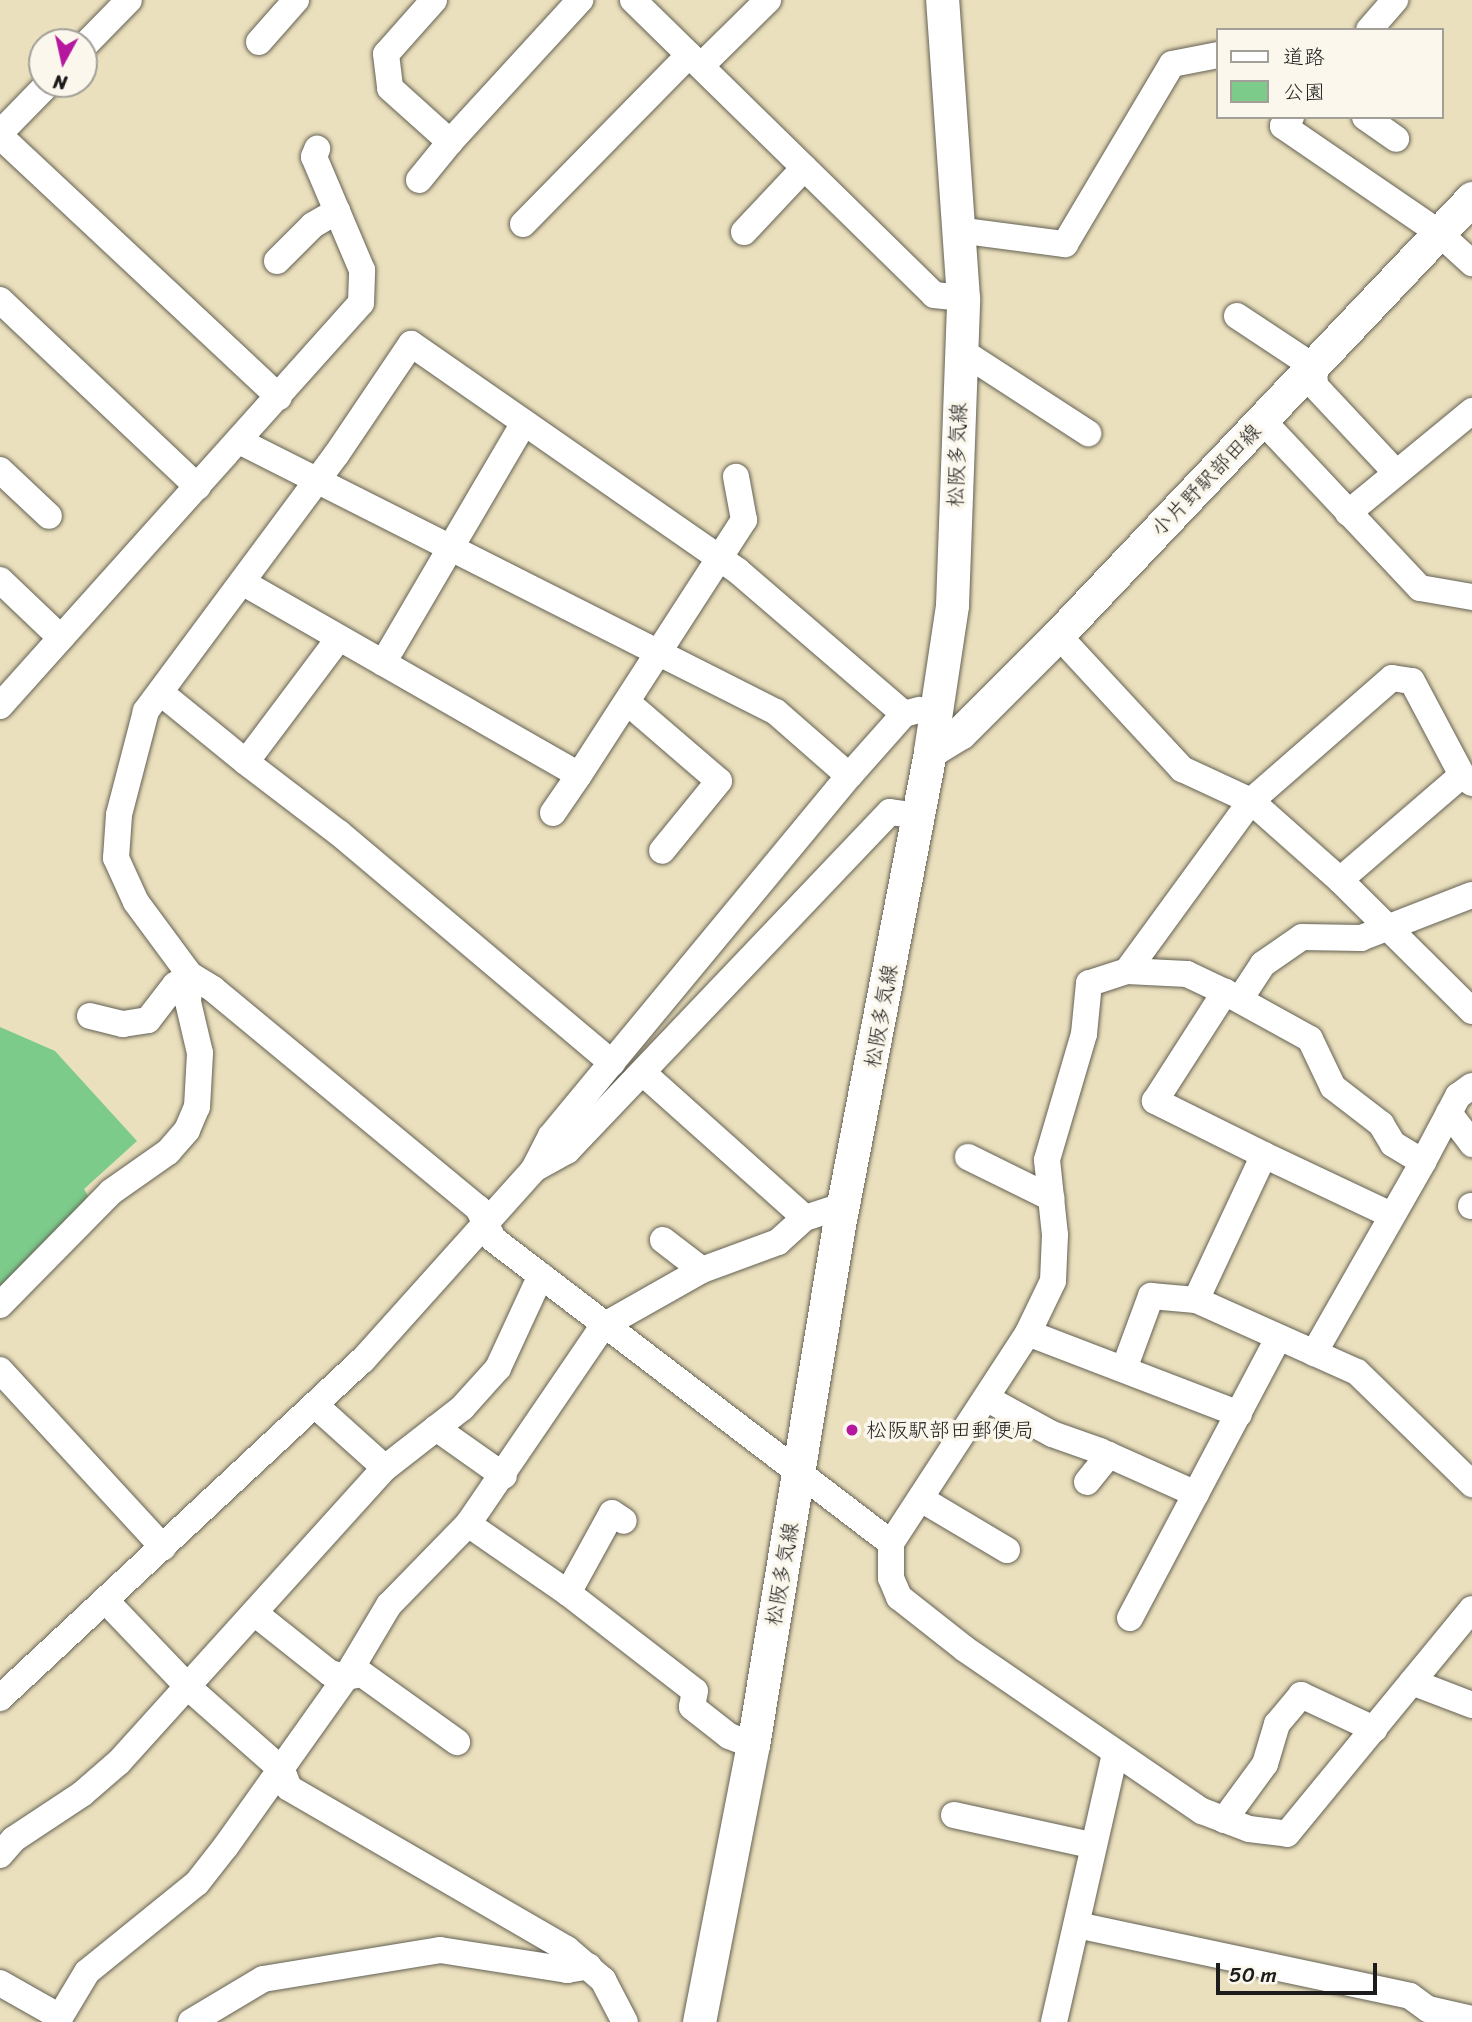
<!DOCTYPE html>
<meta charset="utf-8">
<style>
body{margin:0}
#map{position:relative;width:1472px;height:2022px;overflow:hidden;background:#ebe0bd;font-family:Sriracha,"Klee One",sans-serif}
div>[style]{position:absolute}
.green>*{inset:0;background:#7ccb8b}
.roads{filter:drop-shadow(0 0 2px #646154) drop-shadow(0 0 2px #646154)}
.minor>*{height:26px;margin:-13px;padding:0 13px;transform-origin:13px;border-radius:13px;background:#fff}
.major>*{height:33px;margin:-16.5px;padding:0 16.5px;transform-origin:16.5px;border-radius:16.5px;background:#fff}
.dots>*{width:19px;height:19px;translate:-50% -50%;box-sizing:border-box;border:4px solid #fbf7ec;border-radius:50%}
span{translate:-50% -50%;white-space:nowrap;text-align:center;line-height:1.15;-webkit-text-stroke:7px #fbf7ec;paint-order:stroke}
.street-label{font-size:21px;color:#1c1c1c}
.poi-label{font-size:21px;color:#1c1c1c}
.left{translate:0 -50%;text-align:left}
.legend{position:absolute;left:1216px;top:28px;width:228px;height:91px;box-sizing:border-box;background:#fbf7ec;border:2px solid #a29f99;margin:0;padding:9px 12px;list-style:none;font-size:21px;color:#1c1c1c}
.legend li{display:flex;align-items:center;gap:14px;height:35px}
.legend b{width:35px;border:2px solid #a29f99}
.north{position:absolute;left:28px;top:28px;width:70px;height:70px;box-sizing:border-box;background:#fbf7ec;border:2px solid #a29f99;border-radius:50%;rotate:188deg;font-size:19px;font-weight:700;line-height:28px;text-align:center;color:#1c1c1c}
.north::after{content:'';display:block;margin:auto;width:24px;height:32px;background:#b5179e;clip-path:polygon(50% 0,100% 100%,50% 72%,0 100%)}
.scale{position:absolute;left:1216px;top:1963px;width:161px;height:32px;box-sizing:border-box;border:4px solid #1c1c1c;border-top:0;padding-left:9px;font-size:21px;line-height:24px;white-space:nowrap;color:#1c1c1c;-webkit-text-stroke:5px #fbf7ec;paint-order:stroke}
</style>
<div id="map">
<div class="green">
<i style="clip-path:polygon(0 1027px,55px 1051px,137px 1141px,84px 1189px,94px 1206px,0 1298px)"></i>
</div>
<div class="roads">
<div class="minor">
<i style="left:434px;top:0;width:72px;rotate:131.6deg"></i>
<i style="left:386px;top:54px;width:34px;rotate:83deg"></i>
<i style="left:390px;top:88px;width:81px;rotate:42deg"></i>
<i style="left:450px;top:142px;width:193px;rotate:-47.5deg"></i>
<i style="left:633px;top:0;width:421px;rotate:44.4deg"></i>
<i style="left:934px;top:295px;width:29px;rotate:6deg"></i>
<i style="left:1369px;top:30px;width:40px;rotate:-49deg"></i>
<i style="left:259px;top:42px;width:56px;rotate:-48.6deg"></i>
<i style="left:84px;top:46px;width:64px;rotate:-45.6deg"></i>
<i style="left:702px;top:65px;width:93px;rotate:-44.6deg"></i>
<i style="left:1291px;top:117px;width:12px;rotate:132deg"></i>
<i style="left:1283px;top:126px;width:189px;rotate:34.4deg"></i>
<i style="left:1439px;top:233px;width:45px;rotate:42.3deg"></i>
<i style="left:1365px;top:117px;width:38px;rotate:35deg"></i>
<i style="left:0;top:133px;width:69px;rotate:-45.6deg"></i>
<i style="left:0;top:136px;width:382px;rotate:43.1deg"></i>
<i style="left:419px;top:180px;width:49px;rotate:-50.8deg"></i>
<i style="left:523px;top:224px;width:237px;rotate:-45.5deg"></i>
<i style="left:958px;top:230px;width:108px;rotate:7.5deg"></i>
<i style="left:1065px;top:244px;width:209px;rotate:-59.3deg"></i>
<i style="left:1172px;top:64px;width:47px;rotate:-11.1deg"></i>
<i style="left:744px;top:232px;width:88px;rotate:-46.8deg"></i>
<i style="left:277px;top:261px;width:51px;rotate:-45deg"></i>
<i style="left:313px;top:225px;width:28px;rotate:-30deg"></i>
<i style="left:0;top:300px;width:272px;rotate:43.4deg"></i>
<i style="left:1237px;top:316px;width:92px;rotate:33.5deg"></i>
<i style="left:1314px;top:367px;width:19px;rotate:87deg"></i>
<i style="left:1315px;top:386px;width:107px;rotate:46.9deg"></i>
<i style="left:960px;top:350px;width:153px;rotate:33deg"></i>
<i style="left:1263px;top:421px;width:229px;rotate:46.8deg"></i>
<i style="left:1420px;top:588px;width:53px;rotate:9.8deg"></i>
<i style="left:239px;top:441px;width:602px;rotate:26.78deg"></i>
<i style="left:776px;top:712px;width:97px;rotate:41.2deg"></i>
<i style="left:0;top:470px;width:67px;rotate:43.2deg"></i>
<i style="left:1348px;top:513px;width:161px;rotate:-39.4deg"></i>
<i style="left:0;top:580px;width:84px;rotate:43.6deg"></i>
<i style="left:242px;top:582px;width:388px;rotate:29.8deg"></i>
<i style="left:579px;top:775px;width:46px;rotate:124.4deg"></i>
<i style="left:1058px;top:635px;width:183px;rotate:47.2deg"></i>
<i style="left:1182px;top:769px;width:76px;rotate:24.9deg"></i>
<i style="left:1251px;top:801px;width:119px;rotate:41.6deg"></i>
<i style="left:1340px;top:880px;width:186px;rotate:44.8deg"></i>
<i style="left:383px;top:663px;width:278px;rotate:-59.6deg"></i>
<i style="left:161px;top:693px;width:109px;rotate:39.1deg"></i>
<i style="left:246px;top:762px;width:155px;rotate:-53.1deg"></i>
<i style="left:627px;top:702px;width:121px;rotate:40.7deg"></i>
<i style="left:719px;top:781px;width:90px;rotate:129.2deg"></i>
<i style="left:0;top:706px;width:541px;rotate:-48.15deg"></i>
<i style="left:361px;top:303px;width:33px;rotate:-88deg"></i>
<i style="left:362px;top:270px;width:123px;rotate:-113deg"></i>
<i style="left:314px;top:157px;width:9px;rotate:-69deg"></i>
<i style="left:904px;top:714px;width:219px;rotate:-139.3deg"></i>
<i style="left:738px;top:571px;width:398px;rotate:-145.2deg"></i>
<i style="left:411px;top:344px;width:134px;rotate:124deg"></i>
<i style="left:336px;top:455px;width:319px;rotate:126.6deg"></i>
<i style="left:146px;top:711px;width:107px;rotate:104.6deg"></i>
<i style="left:119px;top:815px;width:43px;rotate:94deg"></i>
<i style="left:116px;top:858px;width:48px;rotate:65.6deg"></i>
<i style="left:136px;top:902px;width:91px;rotate:53.5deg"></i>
<i style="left:190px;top:975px;width:27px;rotate:31deg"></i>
<i style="left:213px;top:989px;width:344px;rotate:39.6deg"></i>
<i style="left:478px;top:1208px;width:34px;rotate:64deg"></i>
<i style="left:493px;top:1239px;width:501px;rotate:37.37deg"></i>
<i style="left:891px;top:1543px;width:35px;rotate:90deg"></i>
<i style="left:891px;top:1578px;width:21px;rotate:67deg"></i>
<i style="left:899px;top:1597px;width:84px;rotate:38.2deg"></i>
<i style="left:965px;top:1649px;width:287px;rotate:34.4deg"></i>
<i style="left:1202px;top:1811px;width:50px;rotate:21deg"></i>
<i style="left:1249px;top:1829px;width:38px;rotate:7deg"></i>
<i style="left:1287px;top:1834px;width:291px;rotate:-50.6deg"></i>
<i style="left:246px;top:762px;width:117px;rotate:37.4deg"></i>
<i style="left:339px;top:833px;width:357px;rotate:40.1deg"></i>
<i style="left:579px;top:775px;width:304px;rotate:-57.1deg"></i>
<i style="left:744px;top:520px;width:44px;rotate:-100.5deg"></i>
<i style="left:1340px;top:880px;width:161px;rotate:-40.7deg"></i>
<i style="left:1127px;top:971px;width:40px;rotate:162deg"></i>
<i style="left:1089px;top:983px;width:51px;rotate:95.6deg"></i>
<i style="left:1084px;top:1034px;width:131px;rotate:106.4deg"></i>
<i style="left:1047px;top:1160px;width:75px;rotate:83.9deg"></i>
<i style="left:1055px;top:1235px;width:46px;rotate:92.5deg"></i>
<i style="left:1053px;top:1281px;width:58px;rotate:115.7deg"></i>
<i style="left:1028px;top:1333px;width:226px;rotate:21deg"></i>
<i style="left:1225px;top:992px;width:42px;rotate:-154.7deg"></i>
<i style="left:1187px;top:974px;width:60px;rotate:-177.1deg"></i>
<i style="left:1127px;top:971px;width:210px;rotate:-53.9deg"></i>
<i style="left:1251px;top:801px;width:187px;rotate:-41.1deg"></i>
<i style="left:1392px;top:678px;width:20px;rotate:9deg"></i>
<i style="left:1412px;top:681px;width:106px;rotate:62deg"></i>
<i style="left:1462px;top:775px;width:13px;rotate:39deg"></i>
<i style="left:1240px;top:999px;width:42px;rotate:-56.7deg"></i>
<i style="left:1263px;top:964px;width:47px;rotate:-34.7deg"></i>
<i style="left:1302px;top:937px;width:59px;rotate:1deg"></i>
<i style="left:1361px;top:938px;width:119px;rotate:-21.2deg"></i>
<i style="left:90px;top:1016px;width:34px;rotate:14deg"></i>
<i style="left:123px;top:1024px;width:25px;rotate:-9deg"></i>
<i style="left:148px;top:1020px;width:44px;rotate:-52.4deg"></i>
<i style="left:175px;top:985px;width:18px;rotate:-34deg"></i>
<i style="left:643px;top:1073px;width:217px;rotate:41.8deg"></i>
<i style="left:1449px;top:1113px;width:39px;rotate:53deg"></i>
<i style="left:1264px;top:1155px;width:140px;rotate:25.3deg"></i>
<i style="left:968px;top:1157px;width:93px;rotate:26.3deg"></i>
<i style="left:1423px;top:1162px;width:75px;rotate:-62.1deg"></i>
<i style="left:1458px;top:1096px;width:17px;rotate:-36deg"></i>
<i style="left:534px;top:1169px;width:38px;rotate:-29deg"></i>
<i style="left:567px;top:1151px;width:468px;rotate:-46.4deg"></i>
<i style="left:890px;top:812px;width:28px;rotate:8deg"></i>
<i style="left:1471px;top:1206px;width:1px"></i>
<i style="left:663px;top:1240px;width:49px;rotate:37.6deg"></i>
<i style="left:1196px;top:1300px;width:160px;rotate:-64.9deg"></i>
<i style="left:1264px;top:1155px;width:122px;rotate:-153.6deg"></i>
<i style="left:1155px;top:1101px;width:130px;rotate:-57.3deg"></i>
<i style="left:1225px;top:992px;width:97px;rotate:28.9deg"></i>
<i style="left:1310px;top:1039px;width:53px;rotate:64.4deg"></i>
<i style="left:1333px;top:1087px;width:61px;rotate:37.6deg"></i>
<i style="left:1381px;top:1124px;width:23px;rotate:59deg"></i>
<i style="left:1393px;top:1144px;width:35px;rotate:31deg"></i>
<i style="left:1423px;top:1162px;width:220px;rotate:119.7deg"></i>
<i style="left:0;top:1305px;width:158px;rotate:-45.5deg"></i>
<i style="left:111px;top:1192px;width:70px;rotate:-35.1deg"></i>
<i style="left:168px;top:1152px;width:29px;rotate:-49deg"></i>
<i style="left:187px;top:1130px;width:25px;rotate:-67deg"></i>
<i style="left:197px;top:1107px;width:54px;rotate:-86.8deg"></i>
<i style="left:200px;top:1053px;width:52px;rotate:-103.2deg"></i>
<i style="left:188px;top:1002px;width:27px;rotate:-86deg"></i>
<i style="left:1124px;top:1369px;width:78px;rotate:-69.7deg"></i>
<i style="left:1151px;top:1296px;width:45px;rotate:5.1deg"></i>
<i style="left:1196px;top:1300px;width:176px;rotate:24.1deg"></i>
<i style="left:1357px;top:1372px;width:161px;rotate:44.2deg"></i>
<i style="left:0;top:1370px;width:241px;rotate:47.4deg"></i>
<i style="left:986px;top:1398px;width:75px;rotate:28.6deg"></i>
<i style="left:1052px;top:1434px;width:51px;rotate:19.5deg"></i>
<i style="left:1100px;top:1451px;width:105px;rotate:24.1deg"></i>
<i style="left:315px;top:1405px;width:94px;rotate:42deg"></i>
<i style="left:436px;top:1428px;width:83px;rotate:35.2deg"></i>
<i style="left:1087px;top:1482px;width:35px;rotate:-51deg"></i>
<i style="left:921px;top:1499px;width:100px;rotate:30.7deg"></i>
<i style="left:468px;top:1524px;width:121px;rotate:34.6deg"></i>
<i style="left:568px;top:1593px;width:160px;rotate:37.7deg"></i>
<i style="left:695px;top:1691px;width:16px;rotate:101deg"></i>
<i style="left:692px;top:1707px;width:47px;rotate:38.1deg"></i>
<i style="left:729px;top:1736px;width:26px;rotate:21deg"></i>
<i style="left:891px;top:1543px;width:251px;rotate:-56.9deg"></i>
<i style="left:568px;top:1593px;width:91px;rotate:-61.2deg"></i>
<i style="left:612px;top:1513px;width:14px;rotate:34deg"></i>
<i style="left:105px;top:1600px;width:122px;rotate:46.3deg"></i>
<i style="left:189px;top:1688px;width:124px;rotate:41.4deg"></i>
<i style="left:282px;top:1770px;width:19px;rotate:69deg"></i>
<i style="left:289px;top:1788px;width:321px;rotate:30.1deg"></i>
<i style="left:567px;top:1949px;width:48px;rotate:40.7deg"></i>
<i style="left:603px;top:1980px;width:47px;rotate:62.4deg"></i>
<i style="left:257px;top:1615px;width:93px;rotate:38.5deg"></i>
<i style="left:330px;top:1673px;width:16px;rotate:14deg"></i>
<i style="left:346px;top:1677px;width:16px;rotate:-11deg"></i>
<i style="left:362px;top:1674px;width:117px;rotate:35.6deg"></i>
<i style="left:1130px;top:1618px;width:316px;rotate:-62.1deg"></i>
<i style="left:1412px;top:1682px;width:64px;rotate:21deg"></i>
<i style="left:0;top:1698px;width:495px;rotate:-43deg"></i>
<i style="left:362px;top:1361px;width:258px;rotate:-48.1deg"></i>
<i style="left:534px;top:1169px;width:37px;rotate:-63deg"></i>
<i style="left:551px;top:1136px;width:467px;rotate:-50.4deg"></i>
<i style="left:849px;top:776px;width:83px;rotate:-48.4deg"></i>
<i style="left:904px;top:714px;width:16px;rotate:-15deg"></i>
<i style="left:954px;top:1815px;width:140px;rotate:12.4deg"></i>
<i style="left:1224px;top:1820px;width:69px;rotate:-53.8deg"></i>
<i style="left:1265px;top:1764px;width:42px;rotate:-73.3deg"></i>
<i style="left:1277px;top:1724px;width:38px;rotate:-50deg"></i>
<i style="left:1301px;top:1695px;width:81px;rotate:25deg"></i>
<i style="left:0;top:1855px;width:21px;rotate:-49deg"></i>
<i style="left:14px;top:1839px;width:82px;rotate:-33.5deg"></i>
<i style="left:82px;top:1794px;width:49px;rotate:-40.9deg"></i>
<i style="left:119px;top:1762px;width:396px;rotate:-47.9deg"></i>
<i style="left:385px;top:1468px;width:98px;rotate:-37.9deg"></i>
<i style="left:462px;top:1408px;width:54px;rotate:-48deg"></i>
<i style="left:498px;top:1368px;width:102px;rotate:-65.2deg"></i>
<i style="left:1077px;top:1925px;width:340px;rotate:12deg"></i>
<i style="left:1410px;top:1996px;width:22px;rotate:36deg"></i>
<i style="left:1428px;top:2009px;width:45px;rotate:12.8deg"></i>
<i style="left:0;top:1983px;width:69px;rotate:29.5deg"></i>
<i style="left:57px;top:2022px;width:58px;rotate:-59deg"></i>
<i style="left:87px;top:1972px;width:141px;rotate:-39deg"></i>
<i style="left:197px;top:1883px;width:47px;rotate:-51.9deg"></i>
<i style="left:226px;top:1846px;width:207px;rotate:-54.6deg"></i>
<i style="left:346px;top:1677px;width:84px;rotate:-59.2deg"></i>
<i style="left:389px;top:1605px;width:113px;rotate:-45.7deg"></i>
<i style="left:468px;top:1524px;width:240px;rotate:-55.7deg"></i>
<i style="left:603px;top:1326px;width:114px;rotate:-29.5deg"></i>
<i style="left:702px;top:1270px;width:81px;rotate:-20.2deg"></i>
<i style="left:778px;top:1242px;width:36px;rotate:-42deg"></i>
<i style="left:805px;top:1218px;width:40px;rotate:-18deg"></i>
<i style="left:191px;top:2022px;width:84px;rotate:-30.8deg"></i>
<i style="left:263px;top:1979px;width:179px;rotate:-9.3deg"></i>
<i style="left:440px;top:1950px;width:129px;rotate:8.9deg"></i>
<i style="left:567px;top:1970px;width:22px;rotate:-10deg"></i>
<i style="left:1054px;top:2022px;width:276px;rotate:-77.2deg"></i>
</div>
<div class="major">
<i style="left:930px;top:751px;width:35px;rotate:-31deg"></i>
<i style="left:960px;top:733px;width:139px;rotate:-45deg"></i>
<i style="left:1058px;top:635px;width:602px;rotate:-46.55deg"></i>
<i style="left:699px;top:2022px;width:282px;rotate:-79deg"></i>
<i style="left:753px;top:1745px;width:527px;rotate:-80.61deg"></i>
<i style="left:839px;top:1225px;width:483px;rotate:-79.1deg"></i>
<i style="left:930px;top:751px;width:148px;rotate:-81.4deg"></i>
<i style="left:952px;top:605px;width:307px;rotate:-87.9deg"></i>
<i style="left:963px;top:298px;width:299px;rotate:-94deg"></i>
</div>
</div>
<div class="dots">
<i style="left:852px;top:1430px;background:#b5179e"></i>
</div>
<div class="street-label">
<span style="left:957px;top:455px;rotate:-88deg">松阪多気線</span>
<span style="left:1206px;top:480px;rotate:-46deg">小片野駅部田線</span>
<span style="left:881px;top:1016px;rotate:-80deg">松阪多気線</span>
<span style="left:782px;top:1574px;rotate:-80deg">松阪多気線</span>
</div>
<div class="poi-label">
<span class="left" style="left:866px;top:1430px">松阪駅部田郵便局</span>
</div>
<ul class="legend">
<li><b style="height:9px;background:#fff"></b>道路</li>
<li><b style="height:19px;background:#7ccb8b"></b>公園</li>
</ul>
<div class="north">N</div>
<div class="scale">50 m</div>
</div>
